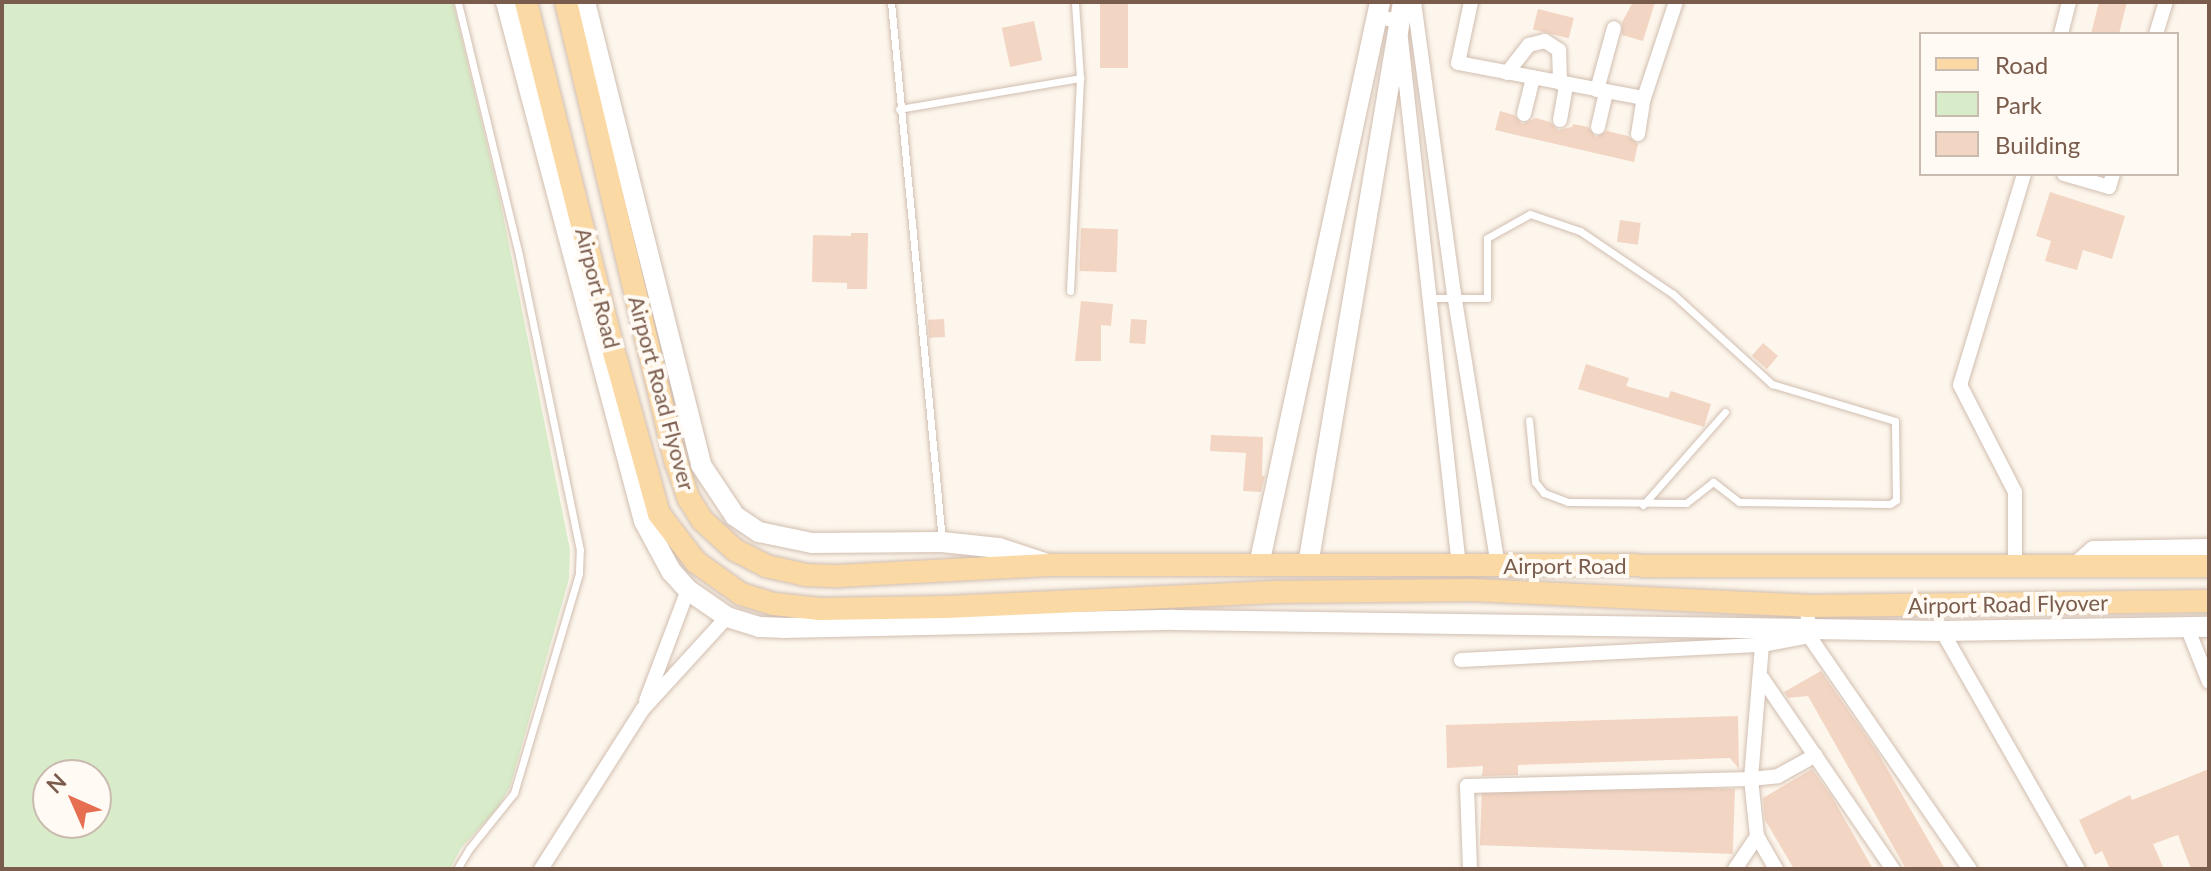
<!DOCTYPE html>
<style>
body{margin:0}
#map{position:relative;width:2211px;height:871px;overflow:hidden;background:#fdf6ec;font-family:Lato,sans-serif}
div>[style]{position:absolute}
.green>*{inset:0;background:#d8ecc9}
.building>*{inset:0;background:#f3d5c3;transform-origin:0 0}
.roads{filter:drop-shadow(0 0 2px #d1beb0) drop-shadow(0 0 2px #d1beb0)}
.lane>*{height:7px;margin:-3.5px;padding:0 3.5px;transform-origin:3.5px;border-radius:3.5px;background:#fff}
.street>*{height:14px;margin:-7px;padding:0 7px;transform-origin:7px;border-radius:7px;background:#fff}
.secondary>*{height:20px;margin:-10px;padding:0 10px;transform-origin:10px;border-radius:10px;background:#fff}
.primary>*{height:22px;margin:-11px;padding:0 11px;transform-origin:11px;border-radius:11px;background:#fbd9a5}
span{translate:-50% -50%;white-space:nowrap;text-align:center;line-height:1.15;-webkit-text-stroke:8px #fffaf3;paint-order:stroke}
.street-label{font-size:22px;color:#7a5c4d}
.frame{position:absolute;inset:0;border:4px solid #7a5c4d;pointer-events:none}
.legend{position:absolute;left:1919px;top:32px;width:260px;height:144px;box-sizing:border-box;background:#fffaf3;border:2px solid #cabbb1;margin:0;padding:10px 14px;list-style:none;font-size:24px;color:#7a5c4d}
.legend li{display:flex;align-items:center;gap:16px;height:40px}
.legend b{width:40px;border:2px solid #cabbb1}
.north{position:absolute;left:32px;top:759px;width:80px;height:80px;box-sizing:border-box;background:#fffaf3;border:2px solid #cabbb1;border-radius:50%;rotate:315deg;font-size:22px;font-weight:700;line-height:32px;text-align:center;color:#7a5c4d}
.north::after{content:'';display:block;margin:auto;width:28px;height:36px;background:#e76f51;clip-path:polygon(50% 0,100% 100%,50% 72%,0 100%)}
</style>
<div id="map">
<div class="green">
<i style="clip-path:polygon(evenodd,2px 2px,453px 2px,499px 195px,570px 550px,569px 579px,510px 787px,497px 809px,461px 848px,450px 869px,2px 869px,2px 2px,48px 775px,96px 775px,96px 823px,48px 823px,48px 775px)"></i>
</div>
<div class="building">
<i style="left:1100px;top:2px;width:28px;height:66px"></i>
<i style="clip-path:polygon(1633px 2px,1655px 2px,1643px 41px,1622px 35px,1622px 22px)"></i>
<i style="clip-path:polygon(2099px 2px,2127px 2px,2119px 34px,2091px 34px)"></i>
<i style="left:1538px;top:9px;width:37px;height:21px;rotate:14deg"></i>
<i style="left:1034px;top:21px;width:40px;height:33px;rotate:78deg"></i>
<i style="clip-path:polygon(1500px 111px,1514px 115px,1522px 124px,1536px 118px,1550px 122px,1558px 130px,1572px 127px,1573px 124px,1588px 127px,1596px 137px,1607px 131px,1628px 136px,1638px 144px,1634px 162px,1495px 130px)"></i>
<i style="clip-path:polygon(2050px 192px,2125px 216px,2112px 259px,2083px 250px,2077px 270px,2045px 261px,2051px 241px,2036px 236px)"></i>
<i style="left:1620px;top:220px;width:21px;height:22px;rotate:8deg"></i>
<i style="left:1081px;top:228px;width:37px;height:43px;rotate:2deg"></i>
<i style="clip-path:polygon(851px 233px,868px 233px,867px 289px,847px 289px,847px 283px,812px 282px,813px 235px,851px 236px)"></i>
<i style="clip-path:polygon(1081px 301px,1113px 304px,1111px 326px,1101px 325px,1101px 361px,1075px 361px)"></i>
<i style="left:944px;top:319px;width:18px;height:16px;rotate:87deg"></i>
<i style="left:1131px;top:319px;width:16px;height:24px;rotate:4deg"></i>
<i style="left:1763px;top:343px;width:20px;height:17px;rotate:41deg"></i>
<i style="clip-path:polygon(1586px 364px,1629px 378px,1626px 386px,1668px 398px,1671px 391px,1711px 404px,1704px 427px,1578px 389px)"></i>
<i style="clip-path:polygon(1211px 435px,1263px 437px,1262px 476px,1265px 476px,1261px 492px,1243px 491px,1246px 453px,1210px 451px)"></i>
<i style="clip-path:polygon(1821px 671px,1878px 753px,1945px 869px,1906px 869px,1808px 696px,1788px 698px,1784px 692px)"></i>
<i style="clip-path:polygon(1738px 716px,1739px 769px,1730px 758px,1518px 765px,1518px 775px,1482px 776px,1483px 766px,1447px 768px,1446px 725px)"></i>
<i style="clip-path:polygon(1812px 769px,1832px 797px,1873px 869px,1794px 869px,1765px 820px,1763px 798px)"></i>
<i style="clip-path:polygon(2209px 769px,2209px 869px,2191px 869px,2178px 835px,2153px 844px,2164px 869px,2110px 869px,2102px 851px,2095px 855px,2079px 820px,2130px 795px,2132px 800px)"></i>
<i style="left:1735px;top:789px;width:65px;height:253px;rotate:92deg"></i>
</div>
<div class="roads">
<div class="lane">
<i style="left:891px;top:2px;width:541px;rotate:84.59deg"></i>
<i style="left:899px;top:109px;width:184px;rotate:-9.7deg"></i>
<i style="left:1070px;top:291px;width:213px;rotate:-87.3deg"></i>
<i style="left:1080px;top:78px;width:76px;rotate:-93.8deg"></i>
<i style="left:1429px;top:298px;width:58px"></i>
<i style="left:1487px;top:298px;width:60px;rotate:-90deg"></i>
<i style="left:1487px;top:238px;width:49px;rotate:-29.2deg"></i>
<i style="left:1530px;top:214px;width:53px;rotate:18.8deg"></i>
<i style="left:1580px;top:231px;width:112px;rotate:34.1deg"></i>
<i style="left:1673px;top:294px;width:134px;rotate:42.3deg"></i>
<i style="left:1772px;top:384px;width:128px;rotate:16.7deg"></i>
<i style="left:1895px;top:421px;width:79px;rotate:89.3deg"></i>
<i style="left:1896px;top:500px;width:7px;rotate:146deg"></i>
<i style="left:1890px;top:504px;width:151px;rotate:-179.2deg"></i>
<i style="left:1739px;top:502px;width:33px;rotate:-142deg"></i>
<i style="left:1713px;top:482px;width:34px;rotate:142deg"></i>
<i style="left:1686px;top:503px;width:118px;rotate:-179.5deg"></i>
<i style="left:1568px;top:502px;width:26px;rotate:-159deg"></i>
<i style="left:1544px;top:493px;width:14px;rotate:-129deg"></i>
<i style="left:1535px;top:482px;width:62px;rotate:-95.5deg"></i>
<i style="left:1643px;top:505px;width:124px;rotate:-48.6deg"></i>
<i style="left:457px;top:869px;width:23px;rotate:-59deg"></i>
<i style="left:469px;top:849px;width:72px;rotate:-51.2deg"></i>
<i style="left:514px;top:793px;width:229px;rotate:-73.5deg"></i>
<i style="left:579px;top:573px;width:23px;rotate:-88deg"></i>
<i style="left:580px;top:550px;width:301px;rotate:-101.7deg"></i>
<i style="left:519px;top:255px;width:260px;rotate:-103.6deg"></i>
</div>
<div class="street">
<i style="left:1414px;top:2px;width:295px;rotate:82.2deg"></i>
<i style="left:1454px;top:294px;width:276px;rotate:80.8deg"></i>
<i style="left:1471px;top:2px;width:62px;rotate:102deg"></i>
<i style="left:1458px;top:63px;width:189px;rotate:10.7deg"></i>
<i style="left:1377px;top:17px;width:22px;rotate:10deg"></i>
<i style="left:1399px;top:21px;width:548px;rotate:83.72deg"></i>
<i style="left:2061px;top:34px;width:33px;rotate:-76deg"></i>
<i style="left:2156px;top:34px;width:34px;rotate:-73deg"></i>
<i style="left:1507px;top:73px;width:36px;rotate:-52deg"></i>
<i style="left:1529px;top:45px;width:16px;rotate:-14deg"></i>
<i style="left:1545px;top:41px;width:17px;rotate:33deg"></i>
<i style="left:1559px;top:50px;width:33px;rotate:88deg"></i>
<i style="left:1597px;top:90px;width:64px;rotate:-74.7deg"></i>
<i style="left:1524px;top:114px;width:36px;rotate:-76deg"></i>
<i style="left:1560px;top:120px;width:36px;rotate:-80deg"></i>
<i style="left:1598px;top:127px;width:35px;rotate:-77deg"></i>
<i style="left:1638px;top:134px;width:36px;rotate:-81deg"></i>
<i style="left:1644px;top:98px;width:101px;rotate:-71.6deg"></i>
<i style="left:2064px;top:174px;width:47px;rotate:16.1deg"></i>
<i style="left:2109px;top:187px;width:14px;rotate:-73deg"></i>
<i style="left:2015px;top:566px;width:74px;rotate:-90deg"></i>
<i style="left:2015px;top:492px;width:120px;rotate:-117.2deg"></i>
<i style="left:1960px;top:385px;width:220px;rotate:-73.1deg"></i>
<i style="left:1807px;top:606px;width:30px;rotate:86deg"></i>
<i style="left:1809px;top:636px;width:283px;rotate:55.4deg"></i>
<i style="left:2187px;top:627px;width:59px;rotate:68.2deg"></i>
<i style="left:1942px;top:631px;width:274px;rotate:60.3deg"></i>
<i style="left:1762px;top:645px;width:134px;rotate:94.7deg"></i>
<i style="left:1751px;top:779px;width:57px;rotate:84deg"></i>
<i style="left:1757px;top:836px;width:38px;rotate:60deg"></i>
<i style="left:1461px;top:660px;width:301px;rotate:-2.9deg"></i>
<i style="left:1762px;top:645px;width:48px;rotate:-10.8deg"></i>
<i style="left:1762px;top:678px;width:232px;rotate:55.6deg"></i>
<i style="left:646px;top:701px;width:119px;rotate:-69.3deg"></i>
<i style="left:541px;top:869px;width:190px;rotate:-57.5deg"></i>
<i style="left:643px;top:709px;width:125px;rotate:-47.6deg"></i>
<i style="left:1470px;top:869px;width:83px;rotate:-92.1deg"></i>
<i style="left:1467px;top:786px;width:284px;rotate:-1.4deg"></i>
<i style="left:1751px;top:779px;width:27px;rotate:-6deg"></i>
<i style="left:1778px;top:776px;width:43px;rotate:-28.9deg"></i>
<i style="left:1735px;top:869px;width:40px;rotate:-56deg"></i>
</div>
<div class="secondary">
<i style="left:506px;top:2px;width:537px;rotate:75.11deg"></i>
<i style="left:644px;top:521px;width:57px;rotate:61.6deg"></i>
<i style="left:671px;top:571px;width:25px;rotate:48deg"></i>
<i style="left:688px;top:590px;width:47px;rotate:34.7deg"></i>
<i style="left:727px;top:617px;width:34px;rotate:17deg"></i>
<i style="left:759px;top:627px;width:24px;rotate:2deg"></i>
<i style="left:783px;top:628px;width:391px;rotate:-1.2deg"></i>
<i style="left:1174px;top:620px;width:768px;rotate:0.82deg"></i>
<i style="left:1942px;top:631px;width:267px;rotate:-0.9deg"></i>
<i style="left:585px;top:2px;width:477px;rotate:75.9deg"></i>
<i style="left:701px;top:465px;width:61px;rotate:56.3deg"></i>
<i style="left:735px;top:516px;width:29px;rotate:34deg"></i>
<i style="left:759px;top:532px;width:54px;rotate:11.7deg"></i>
<i style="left:812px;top:543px;width:130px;rotate:-0.4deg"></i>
<i style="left:942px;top:542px;width:57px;rotate:6deg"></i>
<i style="left:999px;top:548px;width:51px;rotate:18.4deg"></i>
<i style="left:2079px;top:564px;width:20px;rotate:-41deg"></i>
<i style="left:2094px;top:551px;width:115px;rotate:-1deg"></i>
<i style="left:1259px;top:565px;width:576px;rotate:-77.87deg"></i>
<i style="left:1308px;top:565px;width:571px;rotate:-80.42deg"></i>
</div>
<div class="primary">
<i style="left:526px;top:2px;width:368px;rotate:75.9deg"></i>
<i style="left:616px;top:359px;width:161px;rotate:74.5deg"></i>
<i style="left:659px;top:514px;width:61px;rotate:52.4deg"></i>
<i style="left:696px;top:562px;width:55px;rotate:35.4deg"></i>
<i style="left:741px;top:594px;width:34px;rotate:17deg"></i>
<i style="left:774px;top:604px;width:46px;rotate:6.2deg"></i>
<i style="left:820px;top:609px;width:126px;rotate:-0.9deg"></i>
<i style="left:946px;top:607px;width:330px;rotate:-2.6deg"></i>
<i style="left:1276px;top:592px;width:197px;rotate:-0.6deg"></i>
<i style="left:1473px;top:590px;width:334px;rotate:2.7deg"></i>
<i style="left:1807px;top:606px;width:402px;rotate:-0.7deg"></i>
<i style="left:566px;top:2px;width:473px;rotate:76.6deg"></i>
<i style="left:676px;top:462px;width:39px;rotate:71deg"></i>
<i style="left:689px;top:499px;width:25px;rotate:58deg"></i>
<i style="left:702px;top:520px;width:45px;rotate:42.3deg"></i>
<i style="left:735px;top:550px;width:35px;rotate:27deg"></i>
<i style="left:766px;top:566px;width:41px;rotate:12.7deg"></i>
<i style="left:806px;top:575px;width:33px;rotate:2deg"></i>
<i style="left:839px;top:576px;width:212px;rotate:-3deg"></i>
<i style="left:1051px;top:565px;width:1158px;rotate:0.05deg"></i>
</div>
</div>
<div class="street-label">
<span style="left:598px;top:288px;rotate:76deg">Airport Road</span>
<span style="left:662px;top:393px;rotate:75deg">Airport Road Flyover</span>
<span style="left:1565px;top:566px">Airport Road</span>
<span style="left:2008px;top:604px;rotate:-1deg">Airport Road Flyover</span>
</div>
<div class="frame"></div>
<ul class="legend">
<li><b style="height:10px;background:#fbd9a5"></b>Road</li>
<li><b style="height:22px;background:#d8ecc9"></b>Park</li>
<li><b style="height:22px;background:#f3d5c3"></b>Building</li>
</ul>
<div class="north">N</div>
</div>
